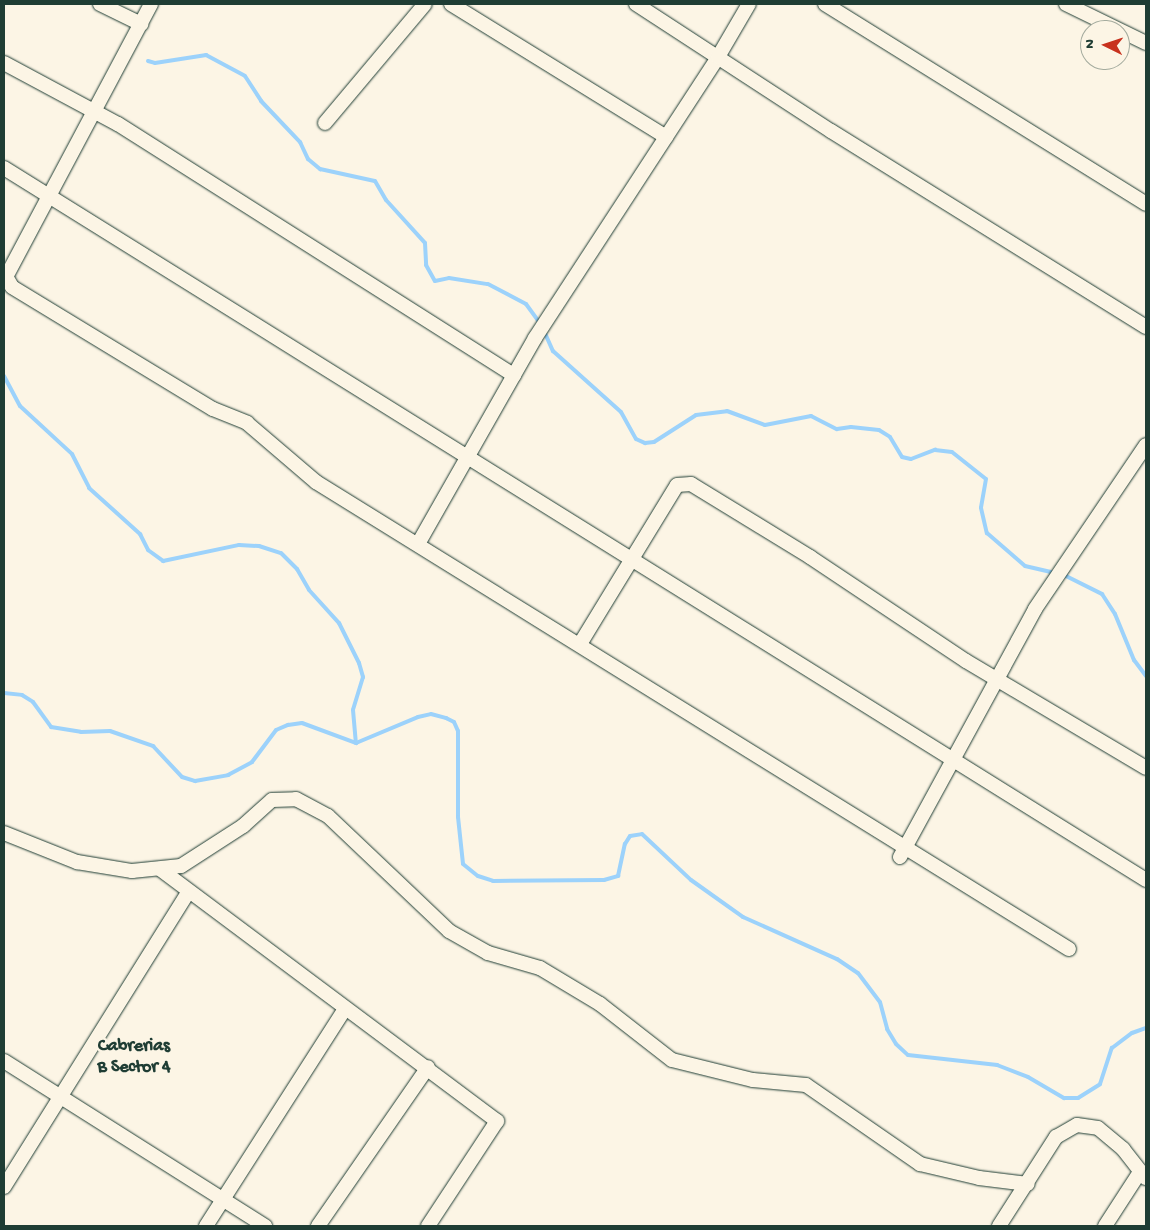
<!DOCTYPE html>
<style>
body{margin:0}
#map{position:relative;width:1150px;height:1230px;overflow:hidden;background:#fcf5e5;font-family:"Gochi Hand",sans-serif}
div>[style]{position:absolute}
.stream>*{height:4px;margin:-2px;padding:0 2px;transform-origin:2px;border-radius:2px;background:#9cd2fb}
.roads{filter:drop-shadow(0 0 1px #1f3d34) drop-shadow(0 0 1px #1f3d34)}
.minor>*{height:14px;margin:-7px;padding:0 7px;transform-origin:7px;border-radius:7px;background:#fcf5e5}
span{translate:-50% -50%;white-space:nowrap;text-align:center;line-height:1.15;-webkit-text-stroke:4.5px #fcf5e5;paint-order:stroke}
.neighbourhood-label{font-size:18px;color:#1f3d34;font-weight:700}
.frame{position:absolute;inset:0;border:5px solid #1f3d34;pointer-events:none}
.north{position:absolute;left:1080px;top:20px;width:50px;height:50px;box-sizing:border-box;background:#fcf5e5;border:1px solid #a4ab9e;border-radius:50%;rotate:274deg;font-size:14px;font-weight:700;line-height:20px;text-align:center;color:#1f3d34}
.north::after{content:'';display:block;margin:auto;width:18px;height:22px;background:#c8321e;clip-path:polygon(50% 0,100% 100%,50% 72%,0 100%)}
</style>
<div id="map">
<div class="stream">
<i style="left:148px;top:61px;width:7px;rotate:16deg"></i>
<i style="left:155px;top:63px;width:52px;rotate:-8.9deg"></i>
<i style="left:206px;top:55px;width:44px;rotate:28.3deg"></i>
<i style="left:245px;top:76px;width:30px;rotate:57deg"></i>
<i style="left:261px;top:101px;width:57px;rotate:46.4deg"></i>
<i style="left:300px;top:142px;width:19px;rotate:65deg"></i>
<i style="left:308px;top:159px;width:16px;rotate:40deg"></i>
<i style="left:320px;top:169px;width:56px;rotate:12.3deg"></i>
<i style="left:375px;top:181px;width:22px;rotate:60deg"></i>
<i style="left:386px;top:200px;width:58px;rotate:47.8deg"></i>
<i style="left:425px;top:243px;width:22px;rotate:87deg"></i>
<i style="left:426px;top:265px;width:18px;rotate:61deg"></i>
<i style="left:435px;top:281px;width:14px;rotate:-12deg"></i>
<i style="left:449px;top:278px;width:39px;rotate:9deg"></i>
<i style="left:488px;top:284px;width:43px;rotate:27.8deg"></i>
<i style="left:526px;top:304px;width:24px;rotate:54deg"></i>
<i style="left:544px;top:331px;width:22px;rotate:66deg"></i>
<i style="left:553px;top:351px;width:91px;rotate:41.9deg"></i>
<i style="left:621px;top:412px;width:31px;rotate:61deg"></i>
<i style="left:636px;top:439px;width:10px;rotate:24deg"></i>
<i style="left:645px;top:443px;width:9px;rotate:-6deg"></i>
<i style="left:654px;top:442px;width:50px;rotate:-32.7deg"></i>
<i style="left:696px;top:415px;width:31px;rotate:-7deg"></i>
<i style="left:727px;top:411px;width:40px;rotate:20.2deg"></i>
<i style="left:765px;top:425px;width:47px;rotate:-11.1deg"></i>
<i style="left:811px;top:416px;width:29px;rotate:27deg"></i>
<i style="left:837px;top:429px;width:14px;rotate:-8deg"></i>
<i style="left:851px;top:427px;width:28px;rotate:6deg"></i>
<i style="left:879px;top:430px;width:13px;rotate:32deg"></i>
<i style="left:890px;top:437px;width:23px;rotate:59deg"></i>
<i style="left:902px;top:457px;width:9px;rotate:13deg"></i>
<i style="left:911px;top:459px;width:26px;rotate:-21deg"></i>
<i style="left:935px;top:450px;width:17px;rotate:7deg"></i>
<i style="left:952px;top:452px;width:43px;rotate:38.5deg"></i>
<i style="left:986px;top:479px;width:29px;rotate:100deg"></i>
<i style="left:981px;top:508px;width:26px;rotate:77deg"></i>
<i style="left:987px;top:533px;width:50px;rotate:41deg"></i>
<i style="left:1025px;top:566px;width:31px;rotate:13deg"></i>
<i style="left:4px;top:376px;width:34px;rotate:62deg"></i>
<i style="left:20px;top:406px;width:71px;rotate:42.7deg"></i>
<i style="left:72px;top:454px;width:38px;rotate:63deg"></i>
<i style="left:89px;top:488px;width:69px;rotate:42deg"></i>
<i style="left:140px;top:534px;width:18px;rotate:63deg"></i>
<i style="left:148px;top:550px;width:19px;rotate:36deg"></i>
<i style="left:163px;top:561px;width:78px;rotate:-11.9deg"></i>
<i style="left:239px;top:545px;width:20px;rotate:3deg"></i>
<i style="left:259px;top:546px;width:23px;rotate:18deg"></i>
<i style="left:281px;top:553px;width:23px;rotate:45deg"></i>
<i style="left:297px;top:569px;width:24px;rotate:60deg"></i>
<i style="left:309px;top:590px;width:45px;rotate:47.7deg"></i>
<i style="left:339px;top:623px;width:45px;rotate:63.4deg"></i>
<i style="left:359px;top:663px;width:15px;rotate:74deg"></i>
<i style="left:363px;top:677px;width:34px;rotate:107deg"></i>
<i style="left:353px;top:710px;width:33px;rotate:85deg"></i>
<i style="left:1062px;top:574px;width:45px;rotate:26.6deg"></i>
<i style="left:1102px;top:594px;width:24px;rotate:57deg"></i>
<i style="left:1115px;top:614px;width:50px;rotate:67.6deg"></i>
<i style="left:1134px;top:660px;width:20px;rotate:53deg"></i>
<i style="left:4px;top:693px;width:18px;rotate:6deg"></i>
<i style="left:22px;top:695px;width:13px;rotate:32deg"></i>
<i style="left:33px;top:702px;width:31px;rotate:54deg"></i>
<i style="left:51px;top:727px;width:30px;rotate:9deg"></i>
<i style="left:81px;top:732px;width:29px;rotate:-2deg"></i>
<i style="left:110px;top:731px;width:46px;rotate:19.2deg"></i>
<i style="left:153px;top:746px;width:42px;rotate:46.9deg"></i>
<i style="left:182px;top:777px;width:14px;rotate:17deg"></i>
<i style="left:195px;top:781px;width:34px;rotate:-10deg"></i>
<i style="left:228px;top:775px;width:27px;rotate:-28deg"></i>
<i style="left:252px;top:762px;width:40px;rotate:-53deg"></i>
<i style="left:276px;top:730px;width:13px;rotate:-23deg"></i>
<i style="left:288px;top:725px;width:14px;rotate:-8deg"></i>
<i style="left:302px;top:723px;width:58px;rotate:20.3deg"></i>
<i style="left:356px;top:743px;width:67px;rotate:-22.8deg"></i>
<i style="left:418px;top:717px;width:13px;rotate:-13deg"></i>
<i style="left:431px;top:714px;width:16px;rotate:15deg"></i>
<i style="left:446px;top:718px;width:9px;rotate:27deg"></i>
<i style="left:454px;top:722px;width:10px;rotate:66deg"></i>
<i style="left:458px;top:731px;width:86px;rotate:90deg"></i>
<i style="left:458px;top:817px;width:47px;rotate:83.9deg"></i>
<i style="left:463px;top:864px;width:19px;rotate:39deg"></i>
<i style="left:478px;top:876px;width:16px;rotate:18deg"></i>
<i style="left:493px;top:881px;width:111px;rotate:-0.5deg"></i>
<i style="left:604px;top:880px;width:15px;rotate:-16deg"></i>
<i style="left:618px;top:876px;width:33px;rotate:-78deg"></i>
<i style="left:625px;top:844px;width:9px;rotate:-58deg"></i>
<i style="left:630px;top:836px;width:12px;rotate:-9deg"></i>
<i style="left:642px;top:834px;width:67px;rotate:43.2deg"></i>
<i style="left:691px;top:880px;width:64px;rotate:35.4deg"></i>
<i style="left:743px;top:917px;width:103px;rotate:24.1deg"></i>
<i style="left:837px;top:959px;width:25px;rotate:34deg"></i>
<i style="left:858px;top:973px;width:36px;rotate:53deg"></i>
<i style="left:880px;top:1002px;width:28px;rotate:75deg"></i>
<i style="left:887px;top:1029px;width:17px;rotate:59deg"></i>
<i style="left:896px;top:1044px;width:16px;rotate:43deg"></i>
<i style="left:908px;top:1055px;width:90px;rotate:6.4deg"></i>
<i style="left:997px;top:1065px;width:33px;rotate:21deg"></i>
<i style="left:1028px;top:1077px;width:42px;rotate:30.3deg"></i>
<i style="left:1064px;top:1098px;width:14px"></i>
<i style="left:1078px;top:1098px;width:26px;rotate:-32deg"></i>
<i style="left:1100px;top:1084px;width:38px;rotate:-72deg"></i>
<i style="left:1112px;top:1048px;width:25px;rotate:-37deg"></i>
<i style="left:1132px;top:1033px;width:15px;rotate:-20deg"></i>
</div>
<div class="roads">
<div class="minor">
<i style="left:100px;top:4px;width:46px;rotate:26deg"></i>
<i style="left:451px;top:4px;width:253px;rotate:31.7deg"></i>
<i style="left:636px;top:4px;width:233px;rotate:33.1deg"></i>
<i style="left:831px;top:131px;width:371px;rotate:31.9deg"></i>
<i style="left:825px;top:4px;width:378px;rotate:31.9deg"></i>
<i style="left:1066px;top:4px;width:89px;rotate:26deg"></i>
<i style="left:4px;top:63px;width:129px;rotate:28.2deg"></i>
<i style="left:118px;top:124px;width:469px;rotate:32.4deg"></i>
<i style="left:325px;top:123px;width:155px;rotate:-50deg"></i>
<i style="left:4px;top:168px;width:1346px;rotate:31.94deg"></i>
<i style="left:4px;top:273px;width:16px;rotate:60deg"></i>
<i style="left:12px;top:287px;width:235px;rotate:31.3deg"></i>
<i style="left:213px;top:409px;width:37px;rotate:22deg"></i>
<i style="left:247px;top:423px;width:91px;rotate:40.5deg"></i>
<i style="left:316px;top:482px;width:886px;rotate:31.81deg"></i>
<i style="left:7px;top:275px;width:307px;rotate:-62deg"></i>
<i style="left:418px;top:544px;width:237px;rotate:-60.4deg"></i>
<i style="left:535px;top:338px;width:335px;rotate:-56.9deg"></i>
<i style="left:718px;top:57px;width:61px;rotate:-59.7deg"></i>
<i style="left:580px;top:644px;width:186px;rotate:-58.6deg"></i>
<i style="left:677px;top:485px;width:14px;rotate:-4deg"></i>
<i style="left:691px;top:484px;width:140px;rotate:31.5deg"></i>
<i style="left:810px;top:557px;width:187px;rotate:33.7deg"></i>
<i style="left:966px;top:661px;width:209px;rotate:30.7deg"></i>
<i style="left:4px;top:833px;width:79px;rotate:21.7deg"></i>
<i style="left:77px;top:862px;width:56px;rotate:9.3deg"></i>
<i style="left:132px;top:871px;width:49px;rotate:-5.8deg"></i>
<i style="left:181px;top:866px;width:74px;rotate:-32.8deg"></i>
<i style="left:243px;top:826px;width:39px;rotate:-42deg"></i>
<i style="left:272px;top:800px;width:24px;rotate:-2deg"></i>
<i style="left:296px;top:799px;width:36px;rotate:28deg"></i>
<i style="left:328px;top:816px;width:167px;rotate:43.5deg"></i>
<i style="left:449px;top:931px;width:45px;rotate:29.4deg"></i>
<i style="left:488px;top:953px;width:54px;rotate:16.1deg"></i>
<i style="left:540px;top:968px;width:70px;rotate:31deg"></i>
<i style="left:600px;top:1004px;width:91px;rotate:37.9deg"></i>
<i style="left:672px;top:1060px;width:83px;rotate:13.9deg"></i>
<i style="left:753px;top:1080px;width:53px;rotate:5.4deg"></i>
<i style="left:806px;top:1085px;width:139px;rotate:34.7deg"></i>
<i style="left:920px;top:1164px;width:61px;rotate:13.3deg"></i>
<i style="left:979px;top:1178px;width:49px;rotate:7deg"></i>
<i style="left:900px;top:857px;width:282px;rotate:-61.4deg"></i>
<i style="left:1035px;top:609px;width:198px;rotate:-55.9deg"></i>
<i style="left:160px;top:869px;width:421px;rotate:36.8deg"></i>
<i style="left:497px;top:1121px;width:126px;rotate:123.3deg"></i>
<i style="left:4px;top:1061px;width:309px;rotate:32.3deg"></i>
<i style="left:4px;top:1187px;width:348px;rotate:-58deg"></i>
<i style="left:206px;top:1226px;width:258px;rotate:-57.4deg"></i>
<i style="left:318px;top:1226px;width:193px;rotate:-55.3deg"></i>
<i style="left:999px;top:1226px;width:106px;rotate:-57.4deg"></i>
<i style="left:1056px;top:1137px;width:24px;rotate:-30deg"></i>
<i style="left:1077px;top:1125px;width:21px;rotate:8deg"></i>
<i style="left:1098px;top:1128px;width:33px;rotate:40deg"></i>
<i style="left:1123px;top:1149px;width:37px;rotate:52deg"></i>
<i style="left:1105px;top:1226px;width:64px;rotate:-57.1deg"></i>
</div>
</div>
<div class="neighbourhood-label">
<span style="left:134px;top:1058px">Cabrerias<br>B Sector 4</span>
</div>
<div class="frame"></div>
<div class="north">N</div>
</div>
